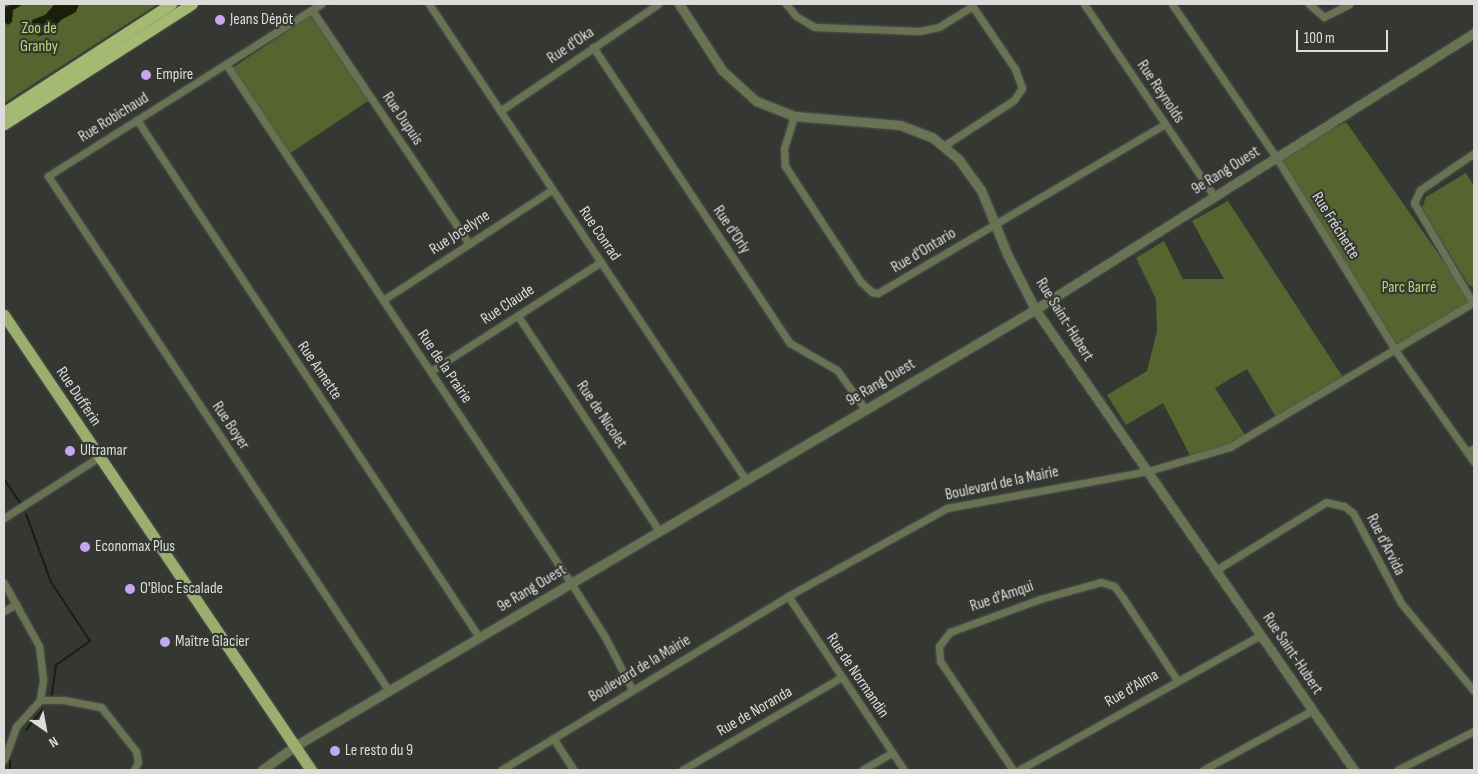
<!DOCTYPE html>
<meta charset="utf-8">
<style>
body{margin:0}
#map{position:relative;width:1478px;height:774px;overflow:hidden;background:#353732;font-family:"Sofia Sans Condensed",sans-serif}
div>[style]{position:absolute}
.green>*{inset:0;background:#56652f;transform-origin:0 0}
.water>*{inset:0;background:#192007}
.stream>*{height:2px;margin:-1px;padding:0 1px;transform-origin:1px;border-radius:1px;background:#192007}
.roads{filter:drop-shadow(0 0 1px #535550) drop-shadow(0 0 1px #535550)}
.minor>*{height:7px;margin:-3.5px;padding:0 3.5px;transform-origin:3.5px;border-radius:3.5px;background:#697354}
.tertiary>*{height:9px;margin:-4.5px;padding:0 4.5px;transform-origin:4.5px;border-radius:4.5px;background:#697354}
.primary>*{height:11px;margin:-5.5px;padding:0 5.5px;transform-origin:5.5px;border-radius:5.5px;background:#9bae6e}
.trunk>*{height:11px;margin:-5.5px;padding:0 5.5px;transform-origin:5.5px;border-radius:5.5px;background:#a4ba72}
.dots>*{width:14px;height:14px;translate:-50% -50%;box-sizing:border-box;border:2px solid #353732;border-radius:50%}
span{translate:-50% -50%;white-space:nowrap;text-align:center;line-height:1.15;-webkit-text-stroke:4.5px #353732;paint-order:stroke}
.poi-label{font-size:16px;color:#dcddda}
.left{translate:0 -50%;text-align:left}
.park-label{font-size:16px;color:#bbd870}
.street-label{font-size:16px;color:#dcddda}
.frame{position:absolute;inset:0;border:5px solid #dcddda;pointer-events:none}
.north{position:absolute;left:20px;top:704px;width:50px;height:50px;-webkit-text-stroke:4px #353732;paint-order:stroke;rotate:147deg;font-size:14px;font-weight:700;line-height:20px;text-align:center;color:#dcddda}
.north::after{content:'';display:block;margin:auto;width:18px;height:22px;background:#dcddda;clip-path:polygon(50% 0,100% 100%,50% 72%,0 100%)}
.scale{position:absolute;left:1296px;top:30px;width:92px;height:22px;box-sizing:border-box;border:2px solid #dcddda;border-top:0;padding-left:6px;font-size:15px;line-height:18px;white-space:nowrap;color:#dcddda;-webkit-text-stroke:4px #353732;paint-order:stroke}
</style>
<div id="map">
<div class="green">
<i style="clip-path:polygon(4px 4px,158px 4px,4px 103px)"></i>
<i style="left:314px;top:13px;width:103px;height:104px;rotate:56deg"></i>
<i style="clip-path:polygon(1346px 122px,1473px 303px,1395px 350px,1277px 157px)"></i>
<i style="clip-path:polygon(1466px 173px,1474px 186px,1474px 288px,1468px 284px,1422px 208px,1426px 197px)"></i>
<i style="clip-path:polygon(1228px 201px,1344px 379px,1278px 420px,1247px 369px,1215px 388px,1247px 438px,1192px 459px,1163px 403px,1126px 425px,1107px 395px,1147px 371px,1157px 331px,1156px 299px,1136px 258px,1164px 241px,1183px 279px,1224px 279px,1192px 221px)"></i>
</div>
<div class="water">
<i style="clip-path:polygon(12px 4px,24px 4px,13px 10px,12px 22px,8px 25px,4px 22px,4px 8px)"></i>
<i style="clip-path:polygon(55px 4px,79px 4px,76px 12px,61px 20px,49px 33px,39px 36px,31px 29px,32px 20px,45px 15px)"></i>
</div>
<div class="stream">
<i style="left:4px;top:346px;width:1px;rotate:-45deg"></i>
<i style="left:4px;top:479px;width:29px;rotate:56deg"></i>
<i style="left:26px;top:514px;width:72px;rotate:69.8deg"></i>
<i style="left:51px;top:582px;width:71px;rotate:56.5deg"></i>
<i style="left:90px;top:641px;width:42px;rotate:144.8deg"></i>
<i style="left:56px;top:665px;width:30px;rotate:98deg"></i>
<i style="left:26px;top:730px;width:26px;rotate:-51deg"></i>
<i style="left:10px;top:760px;width:10px;rotate:90deg"></i>
</div>
<div class="roads">
<div class="minor">
<i style="left:321px;top:4px;width:323px;rotate:147.8deg"></i>
<i style="left:48px;top:176px;width:618px;rotate:56.49deg"></i>
<i style="left:429px;top:4px;width:572px;rotate:56.34deg"></i>
<i style="left:786px;top:4px;width:16px;rotate:50deg"></i>
<i style="left:796px;top:16px;width:21px;rotate:31deg"></i>
<i style="left:814px;top:27px;width:105px;rotate:2.2deg"></i>
<i style="left:919px;top:31px;width:20px;rotate:-11deg"></i>
<i style="left:939px;top:27px;width:39px;rotate:-32deg"></i>
<i style="left:1084px;top:4px;width:232px;rotate:55.9deg"></i>
<i style="left:1172px;top:4px;width:185px;rotate:55.8deg"></i>
<i style="left:1276px;top:157px;width:227px;rotate:58.3deg"></i>
<i style="left:1395px;top:350px;width:137px;rotate:54.8deg"></i>
<i style="left:1309px;top:4px;width:20px;rotate:41deg"></i>
<i style="left:1324px;top:17px;width:28px;rotate:-27deg"></i>
<i style="left:312px;top:10px;width:282px;rotate:56.1deg"></i>
<i style="left:593px;top:47px;width:356px;rotate:56.4deg"></i>
<i style="left:790px;top:343px;width:54px;rotate:29.9deg"></i>
<i style="left:837px;top:370px;width:48px;rotate:54.3deg"></i>
<i style="left:226px;top:64px;width:623px;rotate:56.39deg"></i>
<i style="left:571px;top:583px;width:64px;rotate:57.8deg"></i>
<i style="left:605px;top:637px;width:59px;rotate:62.6deg"></i>
<i style="left:500px;top:111px;width:191px;rotate:-34.1deg"></i>
<i style="left:794px;top:116px;width:34px;rotate:107deg"></i>
<i style="left:784px;top:148px;width:18px;rotate:87deg"></i>
<i style="left:785px;top:166px;width:139px;rotate:56.8deg"></i>
<i style="left:861px;top:282px;width:15px;rotate:42deg"></i>
<i style="left:872px;top:292px;width:6px;rotate:9deg"></i>
<i style="left:878px;top:293px;width:333px;rotate:-30.5deg"></i>
<i style="left:137px;top:120px;width:620px;rotate:56.52deg"></i>
<i style="left:945px;top:145px;width:82px;rotate:-33.1deg"></i>
<i style="left:1014px;top:100px;width:14px;rotate:-56deg"></i>
<i style="left:1022px;top:88px;width:20px;rotate:-110deg"></i>
<i style="left:1015px;top:69px;width:78px;rotate:-124.1deg"></i>
<i style="left:383px;top:300px;width:202px;rotate:-33.1deg"></i>
<i style="left:1473px;top:303px;width:116px;rotate:-120.5deg"></i>
<i style="left:1414px;top:203px;width:14px;rotate:-65deg"></i>
<i style="left:1420px;top:190px;width:65px;rotate:-34.4deg"></i>
<i style="left:518px;top:316px;width:257px;rotate:56.7deg"></i>
<i style="left:431px;top:371px;width:202px;rotate:-32.7deg"></i>
<i style="left:1467px;top:452px;width:8px;rotate:-30deg"></i>
<i style="left:4px;top:518px;width:113px;rotate:-32.7deg"></i>
<i style="left:1216px;top:570px;width:129px;rotate:-31.7deg"></i>
<i style="left:1326px;top:502px;width:18px;rotate:13deg"></i>
<i style="left:1344px;top:506px;width:11px;rotate:38deg"></i>
<i style="left:1353px;top:513px;width:102px;rotate:61.9deg"></i>
<i style="left:1401px;top:603px;width:114px;rotate:50.3deg"></i>
<i style="left:4px;top:583px;width:72px;rotate:60.9deg"></i>
<i style="left:39px;top:646px;width:34px;rotate:83deg"></i>
<i style="left:43px;top:680px;width:20px;rotate:99deg"></i>
<i style="left:40px;top:700px;width:36px;rotate:132deg"></i>
<i style="left:16px;top:727px;width:35px;rotate:110deg"></i>
<i style="left:788px;top:596px;width:209px;rotate:56.3deg"></i>
<i style="left:4px;top:611px;width:14px;rotate:-30deg"></i>
<i style="left:40px;top:700px;width:24px"></i>
<i style="left:64px;top:700px;width:38px;rotate:11deg"></i>
<i style="left:101px;top:707px;width:56px;rotate:51.5deg"></i>
<i style="left:136px;top:751px;width:11px;rotate:80deg"></i>
<i style="left:138px;top:762px;width:9px;rotate:117deg"></i>
<i style="left:553px;top:738px;width:38px;rotate:57deg"></i>
<i style="left:501px;top:770px;width:336px;rotate:-31.2deg"></i>
<i style="left:788px;top:596px;width:182px;rotate:-29deg"></i>
<i style="left:947px;top:508px;width:204px;rotate:-10.4deg"></i>
<i style="left:1148px;top:471px;width:85px;rotate:-16.3deg"></i>
<i style="left:1230px;top:447px;width:284px;rotate:-30.7deg"></i>
<i style="left:682px;top:770px;width:185px;rotate:-30.2deg"></i>
<i style="left:862px;top:770px;width:34px;rotate:-30deg"></i>
<i style="left:1013px;top:770px;width:131px;rotate:-123.8deg"></i>
<i style="left:940px;top:661px;width:15px;rotate:-94deg"></i>
<i style="left:939px;top:646px;width:18px;rotate:-52deg"></i>
<i style="left:950px;top:632px;width:96px;rotate:-20.1deg"></i>
<i style="left:1040px;top:599px;width:63px;rotate:-15.6deg"></i>
<i style="left:1101px;top:582px;width:14px;rotate:17deg"></i>
<i style="left:1114px;top:586px;width:15px;rotate:53deg"></i>
<i style="left:1123px;top:598px;width:98px;rotate:56.6deg"></i>
<i style="left:1019px;top:770px;width:277px;rotate:-29.2deg"></i>
<i style="left:1203px;top:770px;width:125px;rotate:-28.6deg"></i>
<i style="left:1397px;top:770px;width:86px;rotate:-26.9deg"></i>
</div>
<div class="tertiary">
<i style="left:679px;top:4px;width:79px;rotate:56.9deg"></i>
<i style="left:722px;top:70px;width:46px;rotate:42.4deg"></i>
<i style="left:756px;top:101px;width:41px;rotate:21.5deg"></i>
<i style="left:794px;top:116px;width:106px;rotate:4.9deg"></i>
<i style="left:900px;top:125px;width:34px;rotate:21deg"></i>
<i style="left:932px;top:137px;width:35px;rotate:40deg"></i>
<i style="left:959px;top:160px;width:37px;rotate:54deg"></i>
<i style="left:981px;top:190px;width:71px;rotate:67.8deg"></i>
<i style="left:1008px;top:256px;width:59px;rotate:63deg"></i>
<i style="left:1035px;top:309px;width:561px;rotate:55.32deg"></i>
<i style="left:262px;top:770px;width:41px;rotate:-36deg"></i>
<i style="left:295px;top:746px;width:854px;rotate:-30.53deg"></i>
<i style="left:1031px;top:312px;width:524px;rotate:-32.2deg"></i>
</div>
<div class="primary">
<i style="left:4px;top:315px;width:549px;rotate:55.99deg"></i>
</div>
<div class="trunk">
<i style="left:4px;top:112px;width:199px;rotate:-32.9deg"></i>
<i style="left:4px;top:124px;width:223px;rotate:-32.6deg"></i>
</div>
</div>
<div class="dots">
<i style="left:220px;top:20px;background:#c4a7f1"></i>
<i style="left:146px;top:75px;background:#c4a7f1"></i>
<i style="left:70px;top:451px;background:#c4a7f1"></i>
<i style="left:85px;top:547px;background:#c4a7f1"></i>
<i style="left:130px;top:589px;background:#c4a7f1"></i>
<i style="left:165px;top:642px;background:#c4a7f1"></i>
<i style="left:335px;top:751px;background:#c4a7f1"></i>
</div>
<div class="poi-label">
<span class="left" style="left:230px;top:20px">Jeans Dépôt</span>
<span class="left" style="left:156px;top:75px">Empire</span>
<span class="left" style="left:80px;top:451px">Ultramar</span>
<span class="left" style="left:95px;top:547px">Economax Plus</span>
<span class="left" style="left:140px;top:589px">O'Bloc Escalade</span>
<span class="left" style="left:175px;top:642px">Maître Glacier</span>
<span class="left" style="left:345px;top:751px">Le resto du 9</span>
</div>
<div class="park-label">
<span style="left:39px;top:38px">Zoo de<br>Granby</span>
<span style="left:1409px;top:288px">Parc Barré</span>
</div>
<div class="street-label">
<span style="left:571px;top:46px;rotate:-34deg">Rue d'Oka</span>
<span style="left:1160px;top:92px;rotate:56deg">Rue Reynolds</span>
<span style="left:114px;top:118px;rotate:-32deg">Rue Robichaud</span>
<span style="left:402px;top:119px;rotate:56deg">Rue Dupuis</span>
<span style="left:1226px;top:171px;rotate:-32deg">9e Rang Ouest</span>
<span style="left:1335px;top:226px;rotate:58deg">Rue Fréchette</span>
<span style="left:731px;top:230px;rotate:56deg">Rue d'Orly</span>
<span style="left:460px;top:233px;rotate:-33deg">Rue Jocelyne</span>
<span style="left:599px;top:234px;rotate:56deg">Rue Conrad</span>
<span style="left:924px;top:251px;rotate:-31deg">Rue d'Ontario</span>
<span style="left:508px;top:305px;rotate:-33deg">Rue Claude</span>
<span style="left:1064px;top:320px;rotate:58deg">Rue Saint-Hubert</span>
<span style="left:444px;top:367px;rotate:56deg">Rue de la Prairie</span>
<span style="left:319px;top:371px;rotate:56deg">Rue Annette</span>
<span style="left:881px;top:383px;rotate:-31deg">9e Rang Ouest</span>
<span style="left:78px;top:397px;rotate:56deg">Rue Dufferin</span>
<span style="left:601px;top:415px;rotate:56deg">Rue de Nicolet</span>
<span style="left:230px;top:426px;rotate:56deg">Rue Boyer</span>
<span style="left:1002px;top:484px;rotate:-12deg">Boulevard de la Mairie</span>
<span style="left:1385px;top:545px;rotate:63deg">Rue d'Arvida</span>
<span style="left:532px;top:589px;rotate:-31deg">9e Rang Ouest</span>
<span style="left:1002px;top:597px;rotate:-19deg">Rue d'Amqui</span>
<span style="left:1292px;top:654px;rotate:56deg">Rue Saint-Hubert</span>
<span style="left:640px;top:669px;rotate:-31deg">Boulevard de la Mairie</span>
<span style="left:857px;top:676px;rotate:56deg">Rue de Normandin</span>
<span style="left:1132px;top:689px;rotate:-30deg">Rue d'Alma</span>
<span style="left:755px;top:712px;rotate:-30deg">Rue de Noranda</span>
</div>
<div class="frame"></div>
<div class="north">N</div>
<div class="scale">100 m</div>
</div>
